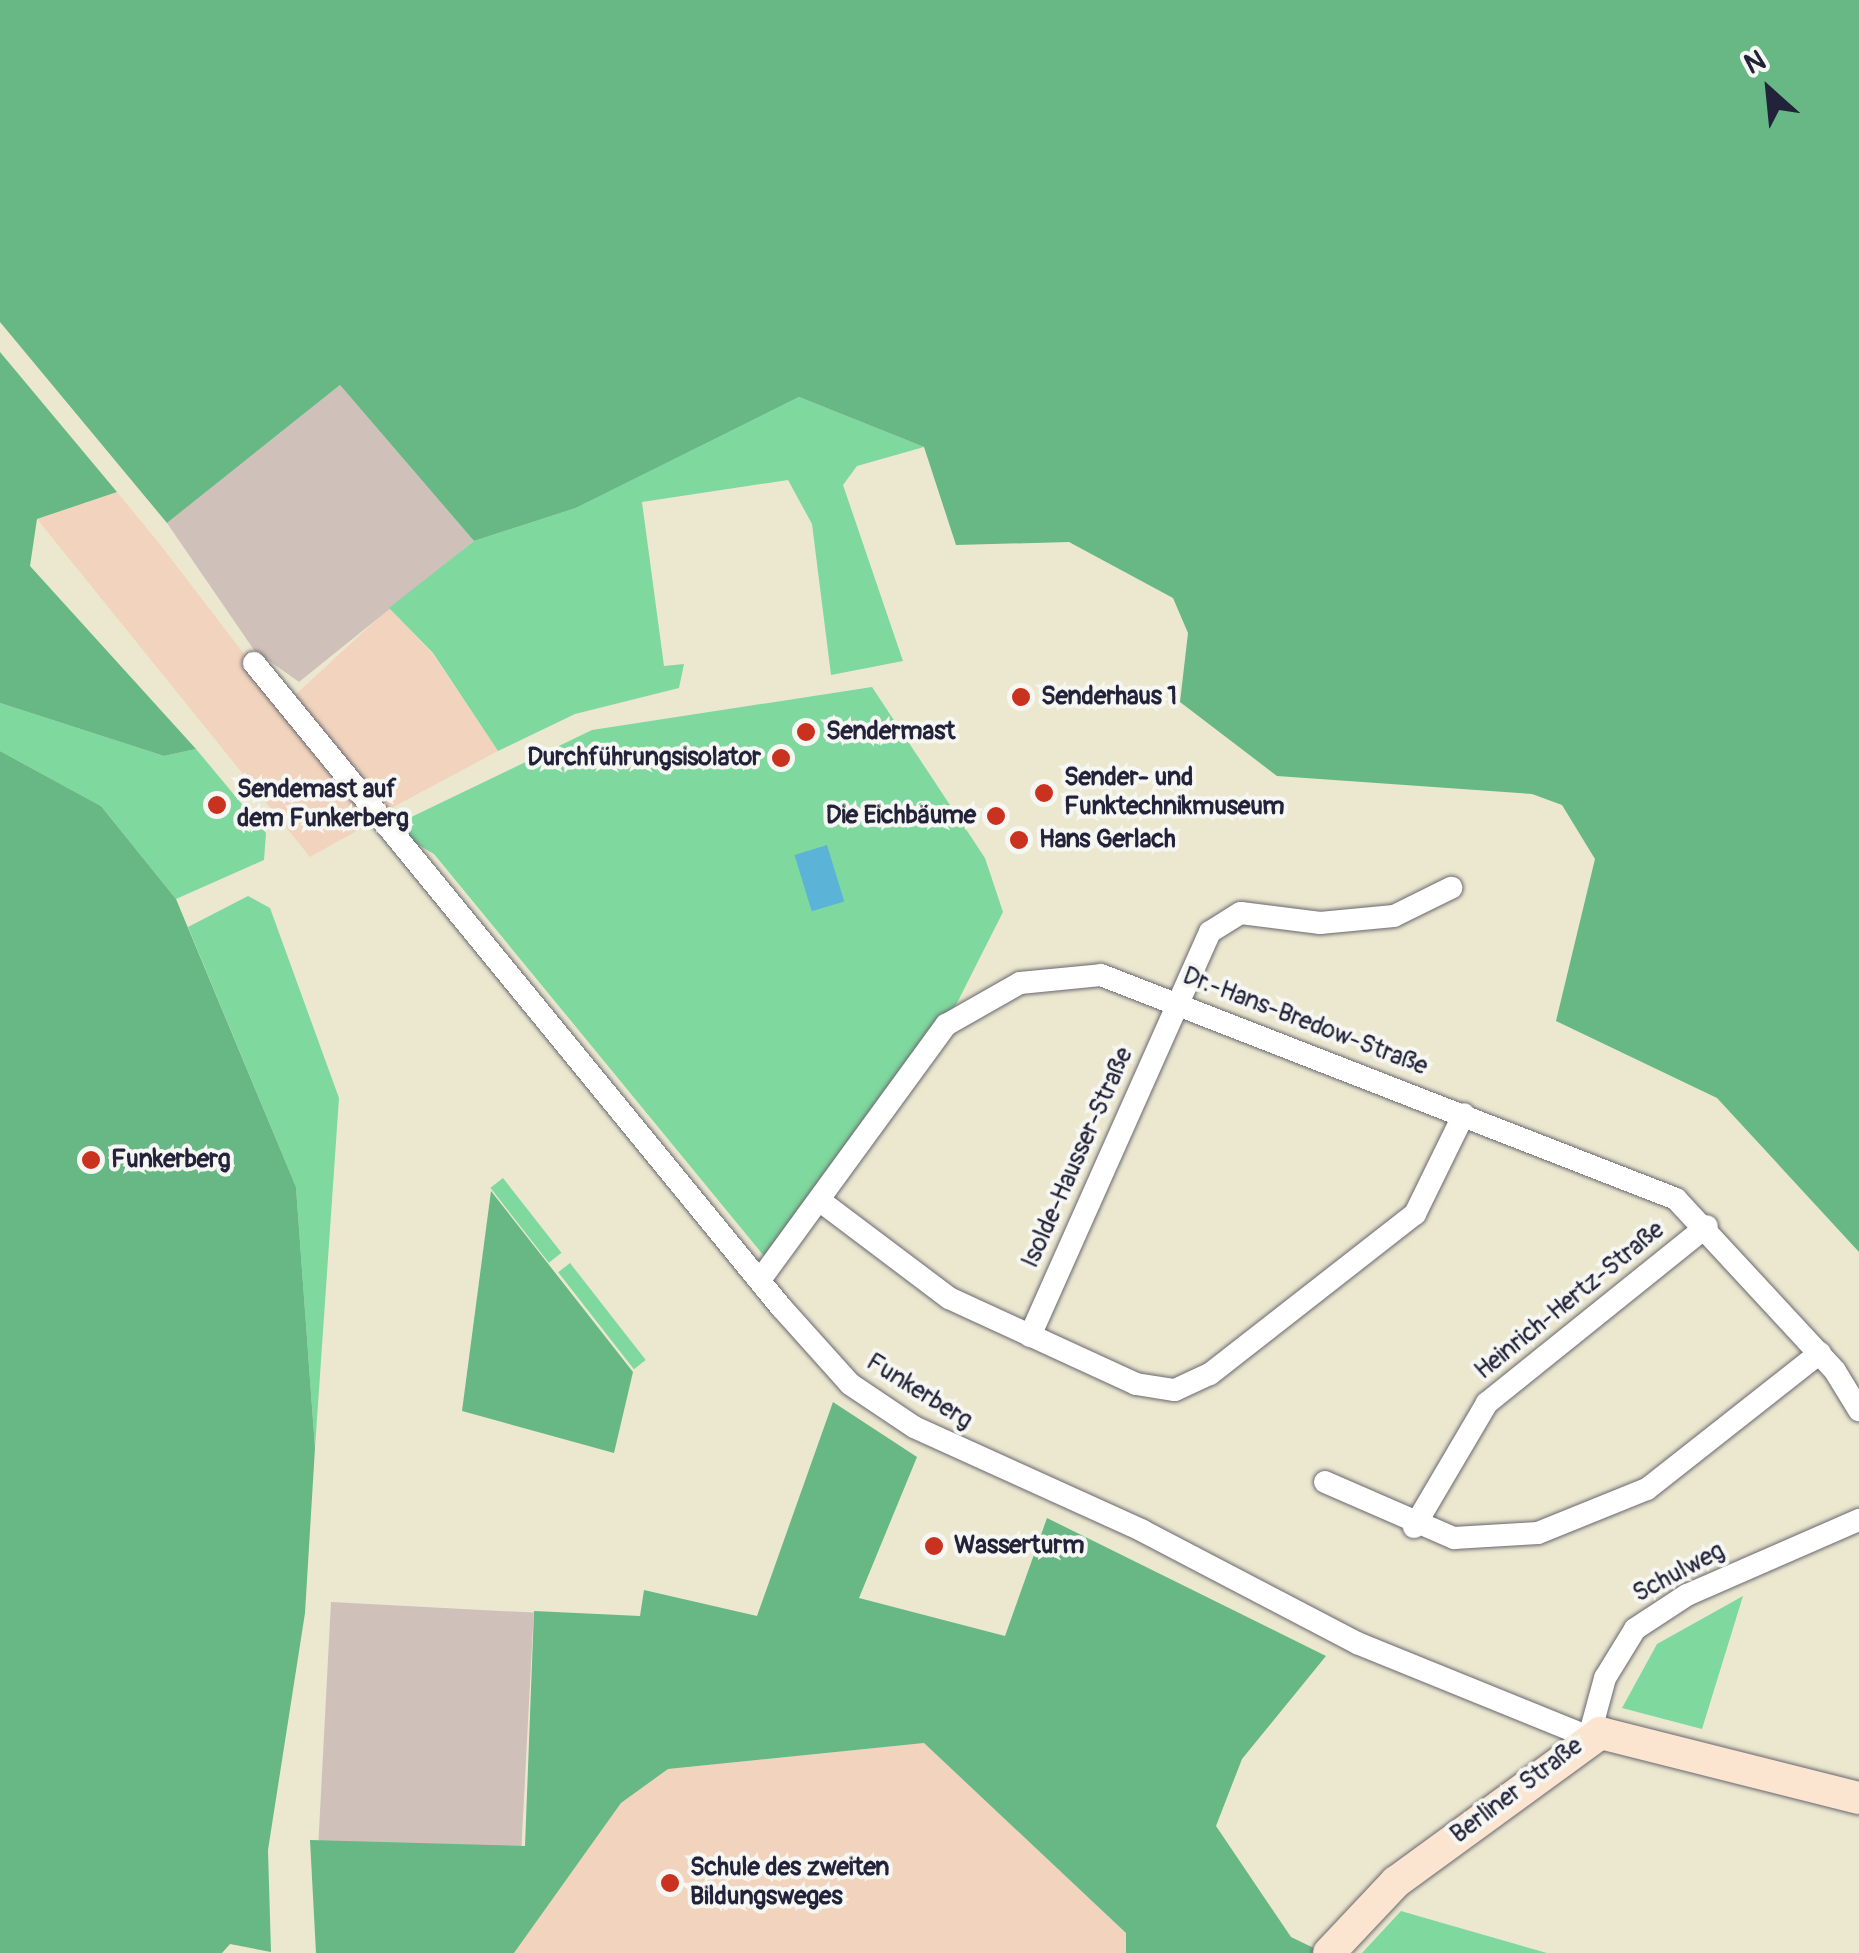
<!DOCTYPE html>
<meta charset="utf-8">
<style>
body{margin:0}
#map{position:relative;width:1859px;height:1953px;overflow:hidden;background:#ece8d0;font-family:Pangolin,sans-serif}
div>[style]{position:absolute}
.built>*{inset:0;background:#f2d4be}
.industrial>*{inset:0;background:#cfc0ba;transform-origin:0 0}
.green>*{inset:0;background:#7fd89e;transform-origin:0 0}
.forest>*{inset:0;background:#67b885}
.water>*{inset:0;background:#5bb3d8;transform-origin:0 0}
.roads{filter:drop-shadow(0 0 2px #69676f) drop-shadow(0 0 2px #69676f)}
.street>*{height:22px;margin:-11px;padding:0 11px;transform-origin:11px;border-radius:11px;background:#fff}
.secondary>*{height:32px;margin:-16px;padding:0 16px;transform-origin:16px;border-radius:16px;background:#fce5d0}
.dots>*{width:28px;height:28px;translate:-50% -50%;box-sizing:border-box;border:5px solid #f6f6f2;border-radius:50%}
span{translate:-50% -50%;white-space:nowrap;text-align:center;line-height:1.15;-webkit-text-stroke:8px #f6f6f2;paint-order:stroke}
.poi-label{font-size:25px;color:#22223b;font-weight:700}
.left{translate:0 -50%;text-align:left}
.right{translate:-100% -50%;text-align:right}
.street-label{font-size:25px;color:#22223b}
.north{position:absolute;left:1719px;top:40px;width:100px;height:100px;-webkit-text-stroke:8px #f6f6f2;paint-order:stroke;rotate:333deg;font-size:28px;font-weight:700;line-height:40px;text-align:center;color:#22223b}
.north::after{content:'';display:block;margin:auto;width:35px;height:45px;background:#22223b;clip-path:polygon(50% 0,100% 100%,50% 72%,0 100%)}
</style>
<div id="map">
<div class="built">
<i style="clip-path:polygon(117px 492px,159px 543px,373px 822px,310px 857px,37px 519px)"></i>
<i style="clip-path:polygon(389px 608px,432px 653px,498px 751px,384px 812px,294px 696px)"></i>
<i style="clip-path:polygon(924px 1743px,1126px 1933px,1126px 1953px,514px 1953px,621px 1803px,668px 1769px)"></i>
</div>
<div class="industrial">
<i style="clip-path:polygon(340px 385px,474px 541px,299px 682px,254px 650px,167px 523px)"></i>
<i style="left:331px;top:1602px;width:203px;height:239px;rotate:3deg"></i>
</div>
<div class="green">
<i style="clip-path:polygon(799px 397px,924px 447px,857px 466px,843px 485px,903px 661px,831px 675px,812px 524px,788px 480px,642px 502px,664px 666px,684px 664px,679px 688px,575px 714px,498px 751px,433px 653px,389px 608px,474px 541px,576px 508px)"></i>
<i style="clip-path:polygon(872px 687px,985px 858px,1003px 912px,957px 1003px,764px 1256px,434px 854px,403px 836px,403px 821px,592px 730px)"></i>
<i style="clip-path:polygon(0 703px,164px 756px,196px 749px,266px 833px,264px 860px,176px 899px,101px 806px,0 751px)"></i>
<i style="clip-path:polygon(248px 896px,270px 908px,339px 1098px,315px 1448px,296px 1187px,188px 927px)"></i>
<i style="left:503px;top:1178px;width:95px;height:16px;rotate:52deg"></i>
<i style="left:570px;top:1263px;width:123px;height:15px;rotate:52deg"></i>
<i style="clip-path:polygon(1743px 1596px,1702px 1729px,1622px 1708px,1657px 1644px)"></i>
<i style="clip-path:polygon(1401px 1911px,1439px 1922px,1547px 1953px,1362px 1953px)"></i>
</div>
<div class="forest">
<i style="clip-path:polygon(0 0,1859px 0,1859px 1252px,1717px 1098px,1556px 1021px,1595px 859px,1562px 805px,1532px 794px,1277px 776px,1180px 702px,1188px 633px,1173px 598px,1069px 542px,956px 545px,924px 447px,799px 397px,576px 508px,474px 541px,340px 385px,167px 523px,0 322px)"></i>
<i style="clip-path:polygon(0 352px,117px 492px,37px 519px,30px 566px,196px 749px,164px 756px,0 703px)"></i>
<i style="clip-path:polygon(0 751px,101px 806px,176px 899px,296px 1187px,315px 1448px,305px 1613px,268px 1850px,271px 1952px,230px 1944px,222px 1953px,0 1953px)"></i>
<i style="clip-path:polygon(491px 1191px,633px 1372px,614px 1453px,462px 1411px)"></i>
<i style="clip-path:polygon(833px 1402px,917px 1457px,859px 1598px,1005px 1636px,1047px 1518px,1326px 1656px,1242px 1759px,1216px 1826px,1291px 1937px,1324px 1953px,1126px 1953px,1126px 1933px,924px 1743px,668px 1769px,621px 1803px,514px 1953px,316px 1953px,310px 1840px,525px 1846px,534px 1611px,640px 1616px,644px 1590px,757px 1616px)"></i>
</div>
<div class="water">
<i style="left:827px;top:845px;width:59px;height:34px;rotate:73deg"></i>
</div>
<div class="roads">
<div class="street">
<i style="left:254px;top:663px;width:832px;rotate:50.71deg"></i>
<i style="left:781px;top:1307px;width:103px;rotate:48.1deg"></i>
<i style="left:850px;top:1384px;width:77px;rotate:33.9deg"></i>
<i style="left:914px;top:1427px;width:252px;rotate:24.4deg"></i>
<i style="left:1143px;top:1531px;width:242px;rotate:27.6deg"></i>
<i style="left:1357px;top:1643px;width:250px;rotate:22.1deg"></i>
<i style="left:1589px;top:1737px;width:61px;rotate:-74.8deg"></i>
<i style="left:1605px;top:1678px;width:57px;rotate:-58.5deg"></i>
<i style="left:1635px;top:1629px;width:62px;rotate:-33.2deg"></i>
<i style="left:1687px;top:1595px;width:188px;rotate:-23.6deg"></i>
<i style="left:819px;top:1200px;width:163px;rotate:37deg"></i>
<i style="left:949px;top:1298px;width:206px;rotate:24.7deg"></i>
<i style="left:1136px;top:1384px;width:39px;rotate:9deg"></i>
<i style="left:1175px;top:1390px;width:38px;rotate:-25deg"></i>
<i style="left:1210px;top:1374px;width:260px;rotate:-38deg"></i>
<i style="left:1415px;top:1214px;width:111px;rotate:-63.9deg"></i>
<i style="left:760px;top:1280px;width:316px;rotate:-53.9deg"></i>
<i style="left:946px;top:1025px;width:85px;rotate:-29.6deg"></i>
<i style="left:1020px;top:983px;width:81px;rotate:-5.6deg"></i>
<i style="left:1101px;top:975px;width:617px;rotate:21.28deg"></i>
<i style="left:1676px;top:1199px;width:234px;rotate:47.2deg"></i>
<i style="left:1835px;top:1371px;width:46px;rotate:58.4deg"></i>
<i style="left:1030px;top:1336px;width:442px;rotate:-66deg"></i>
<i style="left:1210px;top:932px;width:36px;rotate:-32deg"></i>
<i style="left:1241px;top:913px;width:80px;rotate:7.2deg"></i>
<i style="left:1320px;top:923px;width:74px;rotate:-5.4deg"></i>
<i style="left:1394px;top:916px;width:64px;rotate:-26.2deg"></i>
<i style="left:1325px;top:1482px;width:141px;rotate:23.5deg"></i>
<i style="left:1454px;top:1538px;width:84px;rotate:-3.4deg"></i>
<i style="left:1538px;top:1533px;width:118px;rotate:-22deg"></i>
<i style="left:1647px;top:1489px;width:220px;rotate:-38.2deg"></i>
<i style="left:1414px;top:1527px;width:144px;rotate:-59.5deg"></i>
<i style="left:1487px;top:1403px;width:282px;rotate:-38.8deg"></i>
</div>
<div class="secondary">
<i style="left:1329px;top:1953px;width:98px;rotate:-46.7deg"></i>
<i style="left:1396px;top:1882px;width:253px;rotate:-36.1deg"></i>
<i style="left:1600px;top:1733px;width:267px;rotate:14.1deg"></i>
</div>
</div>
<div class="dots">
<i style="left:1021px;top:697px;background:#c8321e"></i>
<i style="left:806px;top:732px;background:#c8321e"></i>
<i style="left:781px;top:758px;background:#c8321e"></i>
<i style="left:1044px;top:793px;background:#c8321e"></i>
<i style="left:217px;top:805px;background:#c8321e"></i>
<i style="left:996px;top:816px;background:#c8321e"></i>
<i style="left:1019px;top:840px;background:#c8321e"></i>
<i style="left:91px;top:1160px;background:#c8321e"></i>
<i style="left:934px;top:1546px;background:#c8321e"></i>
<i style="left:670px;top:1883px;background:#c8321e"></i>
</div>
<div class="poi-label">
<span class="left" style="left:1041px;top:697px">Senderhaus 1</span>
<span class="left" style="left:826px;top:732px">Sendermast</span>
<span class="right" style="left:761px;top:758px">Durchführungsisolator</span>
<span class="left" style="left:1064px;top:793px">Sender- und<br>Funktechnikmuseum</span>
<span class="left" style="left:237px;top:805px">Sendemast auf<br>dem Funkerberg</span>
<span class="right" style="left:976px;top:816px">Die Eichbäume</span>
<span class="left" style="left:1039px;top:840px">Hans Gerlach</span>
<span class="left" style="left:111px;top:1160px">Funkerberg</span>
<span class="left" style="left:954px;top:1546px">Wasserturm</span>
<span class="left" style="left:690px;top:1883px">Schule des zweiten<br>Bildungsweges</span>
</div>
<div class="street-label">
<span style="left:1305px;top:1022px;rotate:21deg">Dr.-Hans-Bredow-Straße</span>
<span style="left:1078px;top:1158px;rotate:-66deg">Isolde-Hausser-Straße</span>
<span style="left:1570px;top:1301px;rotate:-39deg">Heinrich-Hertz-Straße</span>
<span style="left:919px;top:1392px;rotate:32deg">Funkerberg</span>
<span style="left:1679px;top:1573px;rotate:-28deg">Schulweg</span>
<span style="left:1517px;top:1791px;rotate:-37deg">Berliner Straße</span>
</div>
<div class="north">N</div>
</div>
